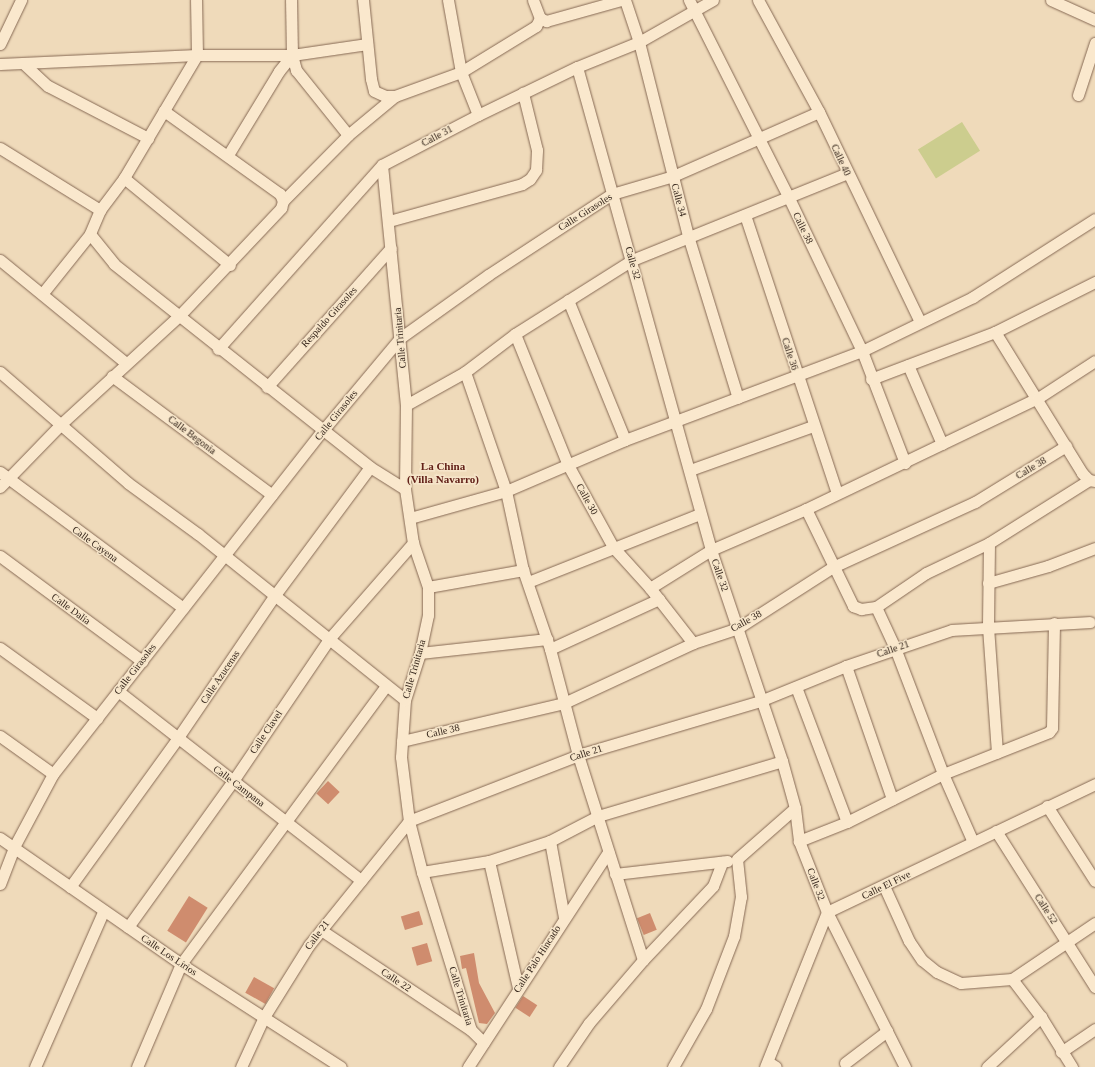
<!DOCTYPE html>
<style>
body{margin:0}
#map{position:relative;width:1095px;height:1067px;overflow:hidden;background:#efdaba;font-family:"Times New Roman",serif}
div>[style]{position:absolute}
.green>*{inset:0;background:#cccd8e;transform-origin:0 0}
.building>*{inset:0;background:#cf8c6e;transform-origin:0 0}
.roads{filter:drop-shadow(0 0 1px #866954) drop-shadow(0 0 1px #866954)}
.minor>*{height:11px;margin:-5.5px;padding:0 5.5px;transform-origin:5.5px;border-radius:5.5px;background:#fae8cd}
span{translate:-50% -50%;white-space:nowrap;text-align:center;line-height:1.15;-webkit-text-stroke:3px #f6e5c9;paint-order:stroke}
.street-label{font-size:10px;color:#34241a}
.neighbourhood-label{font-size:11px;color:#622018;font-weight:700}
</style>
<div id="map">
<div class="green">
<i style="left:962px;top:122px;width:34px;height:52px;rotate:58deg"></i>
</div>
<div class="building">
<i style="left:328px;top:781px;width:16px;height:17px;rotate:43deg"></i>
<i style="left:189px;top:896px;width:22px;height:41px;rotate:32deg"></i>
<i style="left:419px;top:911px;width:14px;height:19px;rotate:73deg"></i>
<i style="left:650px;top:913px;width:18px;height:14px;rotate:68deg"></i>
<i style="left:427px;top:943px;width:19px;height:16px;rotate:74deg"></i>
<i style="clip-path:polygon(474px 953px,479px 983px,495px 1013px,487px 1024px,479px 1023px,466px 968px,462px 969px,460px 956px)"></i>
<i style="left:254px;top:977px;width:23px;height:18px;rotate:29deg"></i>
<i style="left:523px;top:996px;width:17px;height:14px;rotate:33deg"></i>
</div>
<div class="roads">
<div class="minor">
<i style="left:363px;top:0;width:79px;rotate:84.2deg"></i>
<i style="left:371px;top:79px;width:12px;rotate:76deg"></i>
<i style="left:374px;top:91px;width:12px;rotate:24deg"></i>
<i style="left:385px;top:96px;width:10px"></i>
<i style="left:395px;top:96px;width:70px;rotate:-20deg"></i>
<i style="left:461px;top:72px;width:88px;rotate:-31.5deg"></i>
<i style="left:536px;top:26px;width:9px;rotate:-63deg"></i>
<i style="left:448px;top:0;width:73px;rotate:79.8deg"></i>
<i style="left:461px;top:72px;width:46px;rotate:68.4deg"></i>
<i style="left:533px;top:0;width:19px;rotate:69deg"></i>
<i style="left:540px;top:18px;width:7px;rotate:27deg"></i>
<i style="left:546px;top:21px;width:78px;rotate:-15.6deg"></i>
<i style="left:625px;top:0;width:44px;rotate:71.6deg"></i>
<i style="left:639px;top:42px;width:203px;rotate:75.8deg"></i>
<i style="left:689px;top:239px;width:166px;rotate:72.9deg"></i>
<i style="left:689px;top:0;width:222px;rotate:63.2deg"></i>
<i style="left:789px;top:198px;width:170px;rotate:64.5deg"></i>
<i style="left:862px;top:351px;width:120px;rotate:69deg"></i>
<i style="left:758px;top:0;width:128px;rotate:61.4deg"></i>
<i style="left:819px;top:112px;width:233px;rotate:64.3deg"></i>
<i style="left:1051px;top:0;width:48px;rotate:24.4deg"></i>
<i style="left:0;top:44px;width:49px;rotate:-64.5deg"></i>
<i style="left:292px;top:55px;width:16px;rotate:75deg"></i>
<i style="left:296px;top:70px;width:83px;rotate:51.3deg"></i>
<i style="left:23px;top:63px;width:34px;rotate:43deg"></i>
<i style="left:48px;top:86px;width:113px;rotate:27.5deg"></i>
<i style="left:0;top:64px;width:197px;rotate:-2.6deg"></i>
<i style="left:197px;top:55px;width:95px"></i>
<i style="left:292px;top:55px;width:55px;rotate:-91deg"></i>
<i style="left:577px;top:67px;width:501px;rotate:74.49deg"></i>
<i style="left:711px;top:550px;width:223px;rotate:71.4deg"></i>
<i style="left:782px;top:761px;width:49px;rotate:74.5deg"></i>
<i style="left:795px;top:808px;width:33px;rotate:83deg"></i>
<i style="left:799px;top:841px;width:76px;rotate:68.5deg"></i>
<i style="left:827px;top:912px;width:174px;rotate:63.3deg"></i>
<i style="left:1078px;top:95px;width:55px;rotate:-71.9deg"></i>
<i style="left:0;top:148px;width:118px;rotate:31.8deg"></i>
<i style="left:100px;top:210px;width:40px;rotate:-53deg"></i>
<i style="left:124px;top:178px;width:143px;rotate:-59.3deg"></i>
<i style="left:197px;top:55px;width:55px;rotate:-91deg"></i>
<i style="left:228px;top:155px;width:98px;rotate:-58.7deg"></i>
<i style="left:279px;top:71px;width:21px;rotate:-51deg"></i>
<i style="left:292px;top:55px;width:76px;rotate:-8.3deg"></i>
<i style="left:382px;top:165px;width:241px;rotate:84.3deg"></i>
<i style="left:406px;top:405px;width:84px;rotate:90.7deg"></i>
<i style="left:405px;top:489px;width:55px;rotate:81.6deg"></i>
<i style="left:413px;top:543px;width:46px;rotate:71.2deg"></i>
<i style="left:428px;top:587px;width:28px;rotate:90deg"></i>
<i style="left:428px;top:615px;width:39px;rotate:102deg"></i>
<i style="left:420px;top:653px;width:49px;rotate:107.7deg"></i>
<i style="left:405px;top:700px;width:57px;rotate:94deg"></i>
<i style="left:401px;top:757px;width:64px;rotate:82.9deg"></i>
<i style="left:409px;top:821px;width:53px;rotate:75.7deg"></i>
<i style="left:422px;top:872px;width:165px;rotate:72.8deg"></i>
<i style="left:471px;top:1030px;width:18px;rotate:45deg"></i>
<i style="left:124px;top:178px;width:137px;rotate:39.4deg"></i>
<i style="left:283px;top:201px;width:93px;rotate:-45.4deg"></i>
<i style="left:348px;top:135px;width:61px;rotate:-39.7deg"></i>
<i style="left:100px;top:210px;width:26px;rotate:113deg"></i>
<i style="left:90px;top:234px;width:38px;rotate:51deg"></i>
<i style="left:114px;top:264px;width:327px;rotate:38.4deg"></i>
<i style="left:370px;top:467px;width:41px;rotate:32.2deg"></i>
<i style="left:745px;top:215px;width:293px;rotate:71.7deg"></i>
<i style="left:389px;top:221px;width:138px;rotate:-15.5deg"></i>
<i style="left:522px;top:184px;width:9px;rotate:-32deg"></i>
<i style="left:530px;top:179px;width:11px;rotate:-56deg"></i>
<i style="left:536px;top:170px;width:20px;rotate:-87deg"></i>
<i style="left:537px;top:150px;width:59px;rotate:-103.8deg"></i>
<i style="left:0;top:260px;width:163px;rotate:39.3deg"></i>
<i style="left:42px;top:294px;width:77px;rotate:-51.3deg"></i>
<i style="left:568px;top:300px;width:151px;rotate:67.8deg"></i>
<i style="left:995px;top:332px;width:166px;rotate:58.3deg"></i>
<i style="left:1082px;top:473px;width:10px;rotate:45deg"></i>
<i style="left:1089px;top:480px;width:5px;rotate:11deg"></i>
<i style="left:515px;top:334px;width:141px;rotate:68deg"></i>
<i style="left:568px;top:465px;width:94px;rotate:61.2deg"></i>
<i style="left:613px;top:547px;width:55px;rotate:47.9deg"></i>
<i style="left:650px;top:588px;width:70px;rotate:52deg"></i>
<i style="left:218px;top:349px;width:246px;rotate:-48.3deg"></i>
<i style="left:382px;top:165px;width:108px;rotate:-27.5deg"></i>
<i style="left:478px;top:115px;width:110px;rotate:-25.9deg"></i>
<i style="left:577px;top:67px;width:67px;rotate:-22deg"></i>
<i style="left:639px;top:42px;width:85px;rotate:-29.6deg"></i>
<i style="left:908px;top:365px;width:86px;rotate:66.7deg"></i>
<i style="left:0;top:372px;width:169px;rotate:40.9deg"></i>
<i style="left:128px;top:483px;width:87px;rotate:36.1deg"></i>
<i style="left:198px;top:534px;width:265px;rotate:38.7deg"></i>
<i style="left:465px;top:372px;width:126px;rotate:71deg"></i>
<i style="left:506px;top:491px;width:81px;rotate:77.9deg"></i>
<i style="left:523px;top:570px;width:83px;rotate:71.1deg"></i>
<i style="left:550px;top:649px;width:110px;rotate:75.2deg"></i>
<i style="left:578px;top:755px;width:215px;rotate:72.4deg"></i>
<i style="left:112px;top:376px;width:199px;rotate:36.6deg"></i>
<i style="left:871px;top:379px;width:133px;rotate:-20.8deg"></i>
<i style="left:995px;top:332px;width:112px;rotate:-26.6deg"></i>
<i style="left:267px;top:387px;width:186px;rotate:-48.3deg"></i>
<i style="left:406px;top:405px;width:68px;rotate:-29.2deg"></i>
<i style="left:465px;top:372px;width:63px;rotate:-37.2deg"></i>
<i style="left:515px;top:334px;width:138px;rotate:-32.3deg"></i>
<i style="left:632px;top:260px;width:232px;rotate:-22deg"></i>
<i style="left:690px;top:470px;width:131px;rotate:-19.7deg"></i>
<i style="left:0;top:472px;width:228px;rotate:36.6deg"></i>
<i style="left:0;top:487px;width:88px;rotate:-45.9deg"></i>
<i style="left:61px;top:424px;width:160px;rotate:-42.5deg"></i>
<i style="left:179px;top:316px;width:149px;rotate:-46.6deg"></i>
<i style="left:281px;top:208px;width:7px;rotate:-74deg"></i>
<i style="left:283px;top:201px;width:8px;rotate:-113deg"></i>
<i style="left:280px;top:194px;width:143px;rotate:-144.4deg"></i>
<i style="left:806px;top:509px;width:108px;rotate:64.1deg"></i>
<i style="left:853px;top:606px;width:9px;rotate:21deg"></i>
<i style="left:861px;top:609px;width:15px;rotate:-8deg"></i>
<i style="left:876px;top:607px;width:45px;rotate:65.1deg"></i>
<i style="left:895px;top:648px;width:135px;rotate:69.1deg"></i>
<i style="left:943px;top:774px;width:74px;rotate:66.2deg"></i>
<i style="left:410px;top:518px;width:100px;rotate:-15.7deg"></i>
<i style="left:506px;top:491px;width:129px;rotate:-23.2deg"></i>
<i style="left:625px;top:440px;width:253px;rotate:-20.6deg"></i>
<i style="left:862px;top:351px;width:123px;rotate:-25.9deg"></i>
<i style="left:973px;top:297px;width:145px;rotate:-32.6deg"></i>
<i style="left:989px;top:543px;width:84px;rotate:90.7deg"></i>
<i style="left:988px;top:627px;width:126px;rotate:85.9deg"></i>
<i style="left:0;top:556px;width:177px;rotate:36.5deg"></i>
<i style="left:528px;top:582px;width:185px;rotate:-21.6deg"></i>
<i style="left:988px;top:583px;width:62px;rotate:-15.8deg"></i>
<i style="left:1048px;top:566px;width:50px;rotate:-21deg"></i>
<i style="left:428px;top:587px;width:97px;rotate:-10.1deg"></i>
<i style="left:650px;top:588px;width:72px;rotate:-31.9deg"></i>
<i style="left:711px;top:550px;width:103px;rotate:-23.3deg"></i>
<i style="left:806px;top:509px;width:257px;rotate:-25.6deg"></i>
<i style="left:1038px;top:398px;width:68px;rotate:-33deg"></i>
<i style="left:876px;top:607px;width:60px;rotate:-34.2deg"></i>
<i style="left:926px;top:573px;width:70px;rotate:-25.5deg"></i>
<i style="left:989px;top:543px;width:118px;rotate:-32.2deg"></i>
<i style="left:0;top:648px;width:120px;rotate:35.8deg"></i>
<i style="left:550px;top:649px;width:120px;rotate:-24.6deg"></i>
<i style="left:420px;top:653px;width:128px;rotate:-6.3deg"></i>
<i style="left:846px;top:666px;width:141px;rotate:70.9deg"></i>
<i style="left:796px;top:687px;width:144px;rotate:69.3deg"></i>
<i style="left:847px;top:822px;width:52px;rotate:158.4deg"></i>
<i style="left:118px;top:691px;width:308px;rotate:37.9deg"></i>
<i style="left:0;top:736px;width:65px;rotate:35.6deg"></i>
<i style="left:402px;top:741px;width:166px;rotate:-13.2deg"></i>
<i style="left:564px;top:703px;width:142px;rotate:-24.9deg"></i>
<i style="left:693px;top:643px;width:47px;rotate:-18.4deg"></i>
<i style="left:738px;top:628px;width:113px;rotate:-32.7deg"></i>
<i style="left:833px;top:567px;width:156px;rotate:-24.6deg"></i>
<i style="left:975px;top:502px;width:107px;rotate:-31.6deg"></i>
<i style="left:1047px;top:806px;width:89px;rotate:57.4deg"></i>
<i style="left:847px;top:822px;width:107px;rotate:-26.6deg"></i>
<i style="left:943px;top:774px;width:114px;rotate:-21.6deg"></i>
<i style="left:1049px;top:732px;width:5px;rotate:-53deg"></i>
<i style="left:1052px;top:728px;width:105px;rotate:-88.9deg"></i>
<i style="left:996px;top:831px;width:185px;rotate:57.6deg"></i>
<i style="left:0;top:838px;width:221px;rotate:34.8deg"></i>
<i style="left:181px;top:964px;width:190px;rotate:32.8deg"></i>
<i style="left:550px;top:841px;width:77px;rotate:79.6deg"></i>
<i style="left:489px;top:861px;width:130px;rotate:77.1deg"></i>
<i style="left:422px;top:872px;width:68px;rotate:-9.3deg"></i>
<i style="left:489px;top:861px;width:64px;rotate:-18.2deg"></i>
<i style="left:550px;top:841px;width:54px;rotate:-27.5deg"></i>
<i style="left:598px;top:816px;width:192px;rotate:-16.6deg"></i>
<i style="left:615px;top:874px;width:113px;rotate:-6.6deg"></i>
<i style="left:0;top:884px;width:40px;rotate:-69deg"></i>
<i style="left:14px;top:847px;width:83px;rotate:-61.9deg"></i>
<i style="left:53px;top:774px;width:439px;rotate:-51.9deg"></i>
<i style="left:324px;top:429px;width:119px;rotate:-50.1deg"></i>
<i style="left:400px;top:338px;width:108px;rotate:-35.6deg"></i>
<i style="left:488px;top:275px;width:148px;rotate:-33.2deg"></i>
<i style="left:612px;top:194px;width:64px;rotate:-16.4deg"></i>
<i style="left:673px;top:176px;width:159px;rotate:-23.7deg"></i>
<i style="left:884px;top:886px;width:60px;rotate:65.6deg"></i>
<i style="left:909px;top:941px;width:23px;rotate:56deg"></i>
<i style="left:922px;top:960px;width:19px;rotate:39deg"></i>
<i style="left:937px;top:972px;width:26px;rotate:25deg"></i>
<i style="left:961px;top:983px;width:51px;rotate:-4.5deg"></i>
<i style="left:1012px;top:979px;width:100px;rotate:-34deg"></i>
<i style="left:70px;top:887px;width:183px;rotate:-54.1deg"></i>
<i style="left:177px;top:739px;width:174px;rotate:-55.8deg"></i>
<i style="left:275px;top:595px;width:159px;rotate:-53.4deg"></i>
<i style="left:128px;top:927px;width:180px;rotate:-54.3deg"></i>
<i style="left:233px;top:781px;width:171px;rotate:-55.9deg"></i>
<i style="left:329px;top:639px;width:128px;rotate:-48.8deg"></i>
<i style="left:321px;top:930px;width:180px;rotate:33.7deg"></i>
<i style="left:1012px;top:979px;width:48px;rotate:52.7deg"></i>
<i style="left:1041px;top:1017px;width:59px;rotate:58.2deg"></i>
<i style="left:1061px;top:1052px;width:41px;rotate:-34.1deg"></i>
<i style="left:768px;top:1062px;width:9px;rotate:32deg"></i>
<i style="left:845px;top:1063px;width:53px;rotate:-37.3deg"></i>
<i style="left:35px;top:1067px;width:171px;rotate:-66.3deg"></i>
<i style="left:137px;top:1067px;width:112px;rotate:-66.9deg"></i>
<i style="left:181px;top:964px;width:345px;rotate:-53.6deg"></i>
<i style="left:241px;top:1067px;width:55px;rotate:-65.3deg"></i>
<i style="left:264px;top:1017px;width:85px;rotate:-58deg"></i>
<i style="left:309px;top:945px;width:159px;rotate:-51.1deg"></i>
<i style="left:409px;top:821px;width:181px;rotate:-21.3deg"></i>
<i style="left:578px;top:755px;width:190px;rotate:-16.5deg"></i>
<i style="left:760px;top:701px;width:93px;rotate:-22.1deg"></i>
<i style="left:846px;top:666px;width:112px;rotate:-18.8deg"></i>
<i style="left:952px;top:630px;width:138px;rotate:-3.3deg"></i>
<i style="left:468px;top:1067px;width:257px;rotate:-56.9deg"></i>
<i style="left:559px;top:1067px;width:53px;rotate:-55.7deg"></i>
<i style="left:589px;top:1023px;width:83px;rotate:-49.4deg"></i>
<i style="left:643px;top:960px;width:102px;rotate:-46.6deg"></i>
<i style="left:713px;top:886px;width:26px;rotate:-69deg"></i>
<i style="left:673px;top:1067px;width:67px;rotate:-60.4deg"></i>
<i style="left:706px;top:1009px;width:78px;rotate:-69deg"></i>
<i style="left:734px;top:936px;width:40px;rotate:-80deg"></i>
<i style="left:741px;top:897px;width:38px;rotate:-96deg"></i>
<i style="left:737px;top:859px;width:77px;rotate:-41.3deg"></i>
<i style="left:765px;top:1067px;width:167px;rotate:-68.2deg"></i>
<i style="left:827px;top:912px;width:297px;rotate:-25.5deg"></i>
<i style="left:987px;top:1067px;width:74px;rotate:-42.8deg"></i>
</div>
</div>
<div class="street-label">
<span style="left:437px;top:136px;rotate:-28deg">Calle 31</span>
<span style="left:841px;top:160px;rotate:65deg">Calle 40</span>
<span style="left:679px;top:200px;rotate:75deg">Calle 34</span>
<span style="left:585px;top:212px;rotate:-32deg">Calle Girasoles</span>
<span style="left:803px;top:228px;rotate:64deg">Calle 38</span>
<span style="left:633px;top:263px;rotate:74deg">Calle 32</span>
<span style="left:329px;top:317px;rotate:-48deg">Respaldo Girasoles</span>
<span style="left:400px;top:338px;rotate:-95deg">Calle Trinitaria</span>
<span style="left:790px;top:354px;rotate:72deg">Calle 36</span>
<span style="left:336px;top:415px;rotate:-51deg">Calle Girasoles</span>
<span style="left:192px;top:435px;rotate:37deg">Calle Begonia</span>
<span style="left:1031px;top:468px;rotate:-31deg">Calle 38</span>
<span style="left:587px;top:499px;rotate:61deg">Calle 30</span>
<span style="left:95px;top:544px;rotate:36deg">Calle Cayena</span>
<span style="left:720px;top:575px;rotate:71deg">Calle 32</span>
<span style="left:71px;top:609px;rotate:36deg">Calle Dalia</span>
<span style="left:746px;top:621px;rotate:-29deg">Calle 38</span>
<span style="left:893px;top:649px;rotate:-19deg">Calle 21</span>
<span style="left:135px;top:669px;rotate:-52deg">Calle Girasoles</span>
<span style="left:414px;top:669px;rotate:-74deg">Calle Trinitaria</span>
<span style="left:220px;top:677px;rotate:-56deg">Calle Azucenas</span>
<span style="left:443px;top:731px;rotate:-13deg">Calle 38</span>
<span style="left:266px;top:732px;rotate:-56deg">Calle Clavel</span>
<span style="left:586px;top:753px;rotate:-18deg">Calle 21</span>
<span style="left:239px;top:786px;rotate:37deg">Calle Campana</span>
<span style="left:816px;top:884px;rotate:69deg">Calle 32</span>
<span style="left:886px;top:885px;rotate:-26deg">Calle El Five</span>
<span style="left:1046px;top:909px;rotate:57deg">Calle 52</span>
<span style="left:317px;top:935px;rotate:-53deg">Calle 21</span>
<span style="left:169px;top:955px;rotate:34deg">Calle Los Lirios</span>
<span style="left:537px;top:959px;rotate:-57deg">Calle Palo Hincado</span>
<span style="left:396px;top:980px;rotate:33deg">Calle 22</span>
<span style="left:461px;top:996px;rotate:73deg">Calle Trinitaria</span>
</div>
<div class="neighbourhood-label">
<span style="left:443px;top:473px">La China<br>(Villa Navarro)</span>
</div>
</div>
